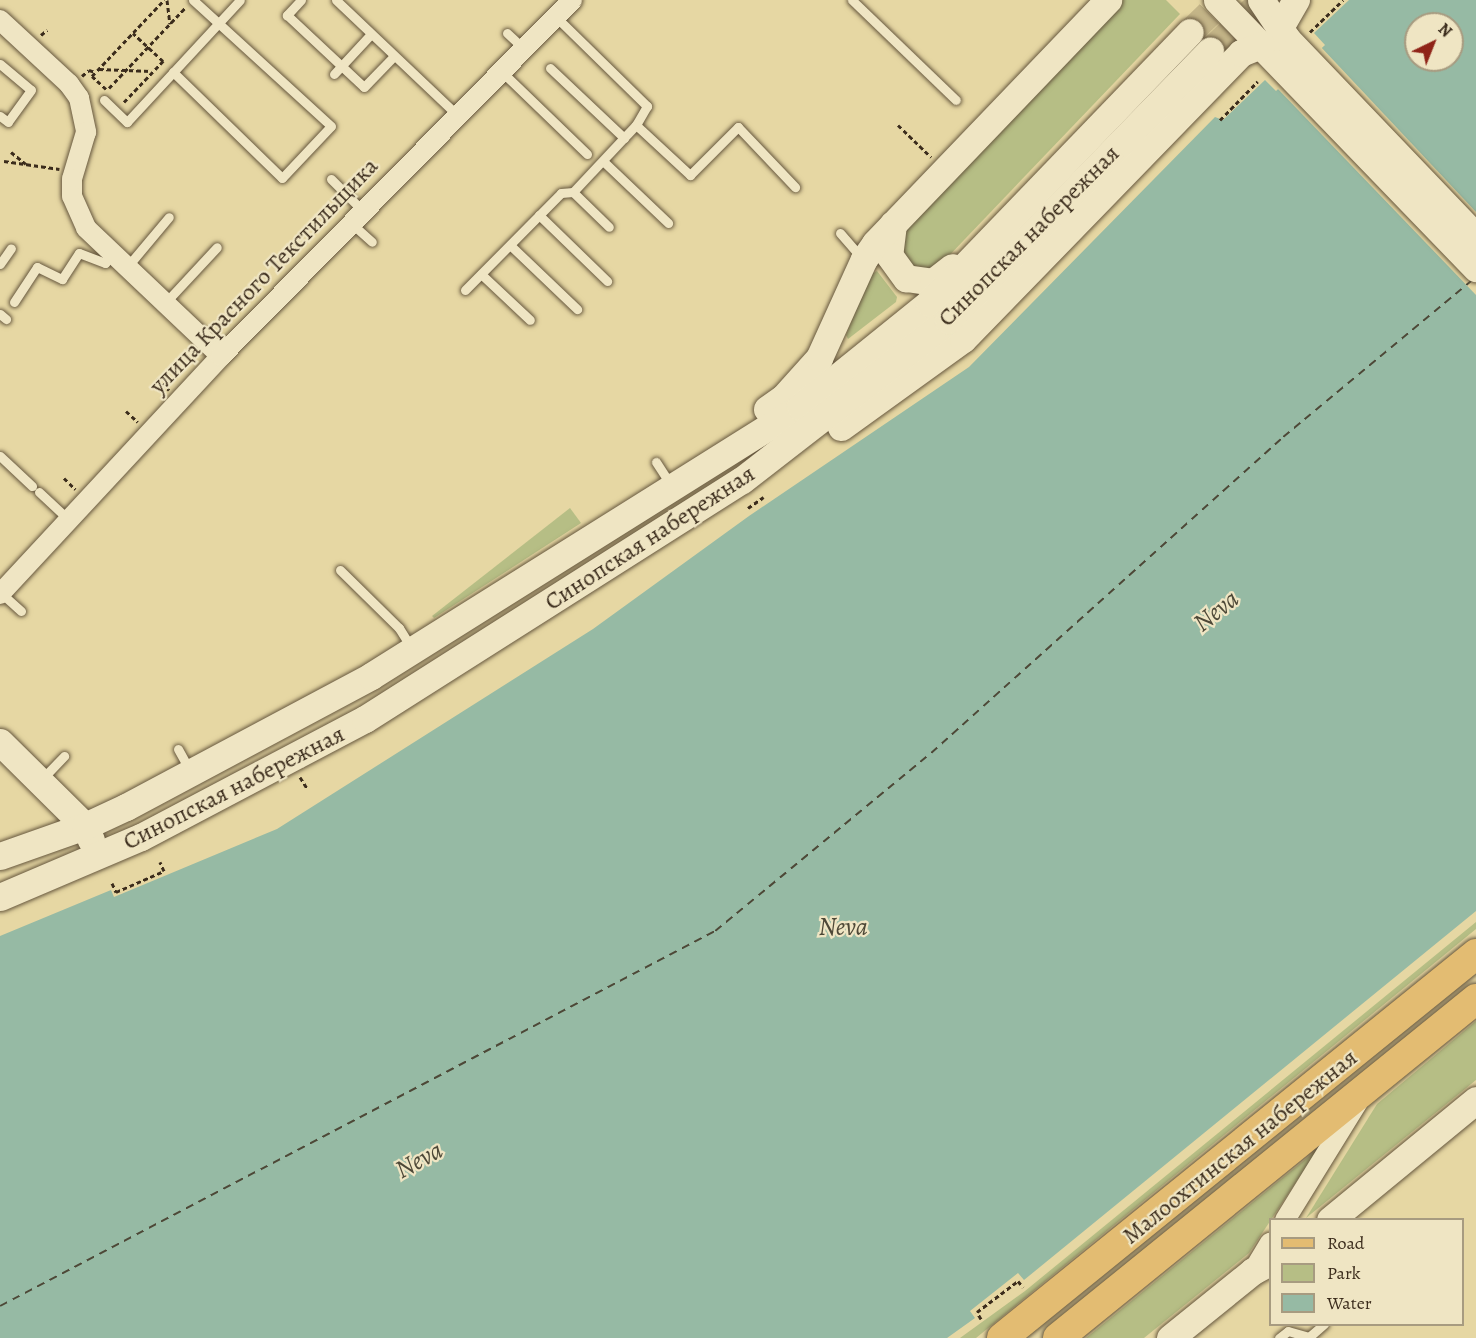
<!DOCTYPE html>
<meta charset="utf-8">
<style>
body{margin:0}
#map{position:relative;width:1476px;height:1338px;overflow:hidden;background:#e6d7a3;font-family:Alegreya,serif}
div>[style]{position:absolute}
.green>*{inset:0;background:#b6be85}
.water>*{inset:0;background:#96baa4}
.pier>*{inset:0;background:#e6d7a3}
.ferry>*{height:1.5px;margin-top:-0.75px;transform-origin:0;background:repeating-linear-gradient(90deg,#4d4837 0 8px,transparent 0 14px)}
.secondary-tunnel>*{height:27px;margin-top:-13.5px;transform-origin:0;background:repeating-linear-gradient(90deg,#c4b588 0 27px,transparent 0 41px)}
.path>*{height:3px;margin-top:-1.5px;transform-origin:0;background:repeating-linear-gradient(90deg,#3b2c1c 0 4.5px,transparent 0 7.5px)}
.roads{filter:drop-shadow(0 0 2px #66573e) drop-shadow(0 0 2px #66573e)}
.lane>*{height:9px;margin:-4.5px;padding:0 4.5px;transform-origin:4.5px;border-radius:4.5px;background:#efe5c3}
.street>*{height:20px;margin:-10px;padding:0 10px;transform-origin:10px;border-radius:10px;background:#efe5c3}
.secondary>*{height:27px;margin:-13.5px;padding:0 13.5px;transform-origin:13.5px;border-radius:13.5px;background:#efe5c3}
.primary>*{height:30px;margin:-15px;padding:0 15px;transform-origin:15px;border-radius:15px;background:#e3bc72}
span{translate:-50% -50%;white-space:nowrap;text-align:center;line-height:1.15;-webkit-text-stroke:4.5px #efe5c3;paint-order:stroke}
.street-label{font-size:24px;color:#3b2c1c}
.water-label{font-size:26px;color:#4d4837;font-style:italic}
.legend{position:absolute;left:1269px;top:1218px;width:195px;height:108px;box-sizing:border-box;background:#efe5c3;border:2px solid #a79b80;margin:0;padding:8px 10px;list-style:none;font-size:18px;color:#3b2c1c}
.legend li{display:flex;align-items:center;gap:12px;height:30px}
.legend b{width:30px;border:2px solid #a79b80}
.north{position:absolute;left:1404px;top:12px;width:60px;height:60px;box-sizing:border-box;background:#efe5c3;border:2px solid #a79b80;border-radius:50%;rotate:43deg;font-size:16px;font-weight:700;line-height:24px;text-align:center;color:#3b2c1c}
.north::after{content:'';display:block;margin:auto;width:21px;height:27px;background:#8f2418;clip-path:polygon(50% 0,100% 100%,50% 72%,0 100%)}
</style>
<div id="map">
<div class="green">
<i style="clip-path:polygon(1121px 0,1166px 0,1180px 14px,943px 262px,927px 270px,911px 266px,900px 250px,902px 231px)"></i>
<i style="clip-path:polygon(877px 271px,897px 297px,896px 302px,848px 339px,846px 335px,870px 275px)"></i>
<i style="clip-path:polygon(570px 508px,581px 523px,434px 618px,432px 616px)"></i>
<i style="clip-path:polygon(1476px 922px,1476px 929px,976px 1338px,960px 1338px,1025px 1291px)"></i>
<i style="clip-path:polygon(1476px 1021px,1476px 1080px,1306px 1218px,1377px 1104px)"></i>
<i style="clip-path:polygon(1318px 1149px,1249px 1253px,1144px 1338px,1086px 1338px)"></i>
</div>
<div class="water">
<i style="clip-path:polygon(evenodd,1349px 0,1476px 0,1476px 911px,1024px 1280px,1018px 1273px,970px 1311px,975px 1318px,947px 1338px,0 1338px,0 936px,111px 890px,114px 897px,277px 829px,593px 629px,749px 516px,969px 367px,1215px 117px,1223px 120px,1265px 80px,1276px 91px,1325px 45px,1314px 33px,1349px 0,1416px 24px,1452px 24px,1452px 60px,1416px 60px,1416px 24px)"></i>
</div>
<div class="pier">
<i style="clip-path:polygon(1320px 46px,1476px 212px,1476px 295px,1276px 87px)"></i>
</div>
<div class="ferry">
<i style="left:0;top:1306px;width:807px;rotate:-27.68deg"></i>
<i style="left:715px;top:931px;width:280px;rotate:-39.5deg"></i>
<i style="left:931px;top:753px;width:473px;rotate:-41.9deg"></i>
<i style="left:1283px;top:437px;width:247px;rotate:-39.7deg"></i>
</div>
<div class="secondary-tunnel">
<i style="left:1190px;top:32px;width:46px;rotate:-44.1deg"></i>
<i style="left:1210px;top:51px;width:74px;rotate:-43.9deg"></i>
</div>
<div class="path">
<i style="left:167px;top:0;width:24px;rotate:83deg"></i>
<i style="left:1310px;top:32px;width:46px;rotate:-44.1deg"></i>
<i style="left:41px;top:35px;width:8px;rotate:-40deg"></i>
<i style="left:99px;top:69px;width:52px;rotate:2.2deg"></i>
<i style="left:82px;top:76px;width:9px;rotate:-41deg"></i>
<i style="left:89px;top:70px;width:6px;rotate:18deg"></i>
<i style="left:109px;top:88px;width:110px;rotate:-46.5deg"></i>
<i style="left:106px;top:89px;width:19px;rotate:-137deg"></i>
<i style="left:92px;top:76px;width:105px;rotate:-46.5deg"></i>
<i style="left:124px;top:102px;width:57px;rotate:-46.4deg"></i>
<i style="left:163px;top:61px;width:41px;rotate:-137deg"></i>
<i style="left:1220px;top:120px;width:54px;rotate:-45.7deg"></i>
<i style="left:898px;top:125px;width:46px;rotate:44.1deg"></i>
<i style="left:11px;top:152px;width:19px;rotate:39deg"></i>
<i style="left:4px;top:161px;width:56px;rotate:8.3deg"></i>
<i style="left:157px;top:378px;width:17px;rotate:45deg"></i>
<i style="left:126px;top:411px;width:16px;rotate:43deg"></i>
<i style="left:64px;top:478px;width:16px;rotate:45deg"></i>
<i style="left:748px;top:508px;width:19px;rotate:-35deg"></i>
<i style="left:300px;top:777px;width:13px;rotate:58deg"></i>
<i style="left:112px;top:883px;width:10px;rotate:66deg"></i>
<i style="left:116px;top:892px;width:52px;rotate:-23.6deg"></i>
<i style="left:164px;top:871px;width:10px;rotate:-114deg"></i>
<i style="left:981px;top:1319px;width:8px;rotate:-120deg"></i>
<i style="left:977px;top:1312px;width:51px;rotate:-37.1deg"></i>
<i style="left:1018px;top:1281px;width:8px;rotate:50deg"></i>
</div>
<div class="roads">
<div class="lane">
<i style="left:301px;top:0;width:21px;rotate:133deg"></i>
<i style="left:287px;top:15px;width:105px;rotate:43.1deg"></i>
<i style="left:364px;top:87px;width:43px;rotate:-45.9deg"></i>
<i style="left:336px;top:0;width:166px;rotate:43.5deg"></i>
<i style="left:852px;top:0;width:144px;rotate:43.9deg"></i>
<i style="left:555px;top:16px;width:129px;rotate:44.4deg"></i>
<i style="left:647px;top:106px;width:22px;rotate:120deg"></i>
<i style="left:636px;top:125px;width:74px;rotate:42.8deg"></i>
<i style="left:690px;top:175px;width:68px;rotate:-45deg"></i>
<i style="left:738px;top:127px;width:83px;rotate:46.5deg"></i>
<i style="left:507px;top:33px;width:22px;rotate:43deg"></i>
<i style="left:0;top:64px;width:40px;rotate:40deg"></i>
<i style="left:31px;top:90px;width:39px;rotate:126deg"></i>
<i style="left:8px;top:122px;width:10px;rotate:-143deg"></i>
<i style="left:550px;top:68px;width:102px;rotate:43.4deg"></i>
<i style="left:500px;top:70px;width:121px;rotate:44deg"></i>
<i style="left:173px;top:72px;width:152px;rotate:44.2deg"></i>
<i style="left:282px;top:178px;width:71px;rotate:-46.7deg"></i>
<i style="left:331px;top:126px;width:187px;rotate:-137.6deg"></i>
<i style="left:334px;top:74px;width:54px;rotate:-47.2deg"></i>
<i style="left:104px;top:100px;width:32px;rotate:44deg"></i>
<i style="left:127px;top:122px;width:166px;rotate:-47.2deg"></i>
<i style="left:603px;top:161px;width:90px;rotate:43.6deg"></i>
<i style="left:331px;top:179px;width:44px;rotate:45deg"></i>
<i style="left:573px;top:192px;width:50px;rotate:44.2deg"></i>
<i style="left:539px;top:215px;width:95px;rotate:44.1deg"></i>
<i style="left:351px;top:223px;width:28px;rotate:42deg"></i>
<i style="left:840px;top:233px;width:33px;rotate:49deg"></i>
<i style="left:510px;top:245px;width:93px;rotate:43.7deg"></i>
<i style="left:0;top:264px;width:19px;rotate:-55deg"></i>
<i style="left:127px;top:267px;width:65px;rotate:-50deg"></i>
<i style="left:481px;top:274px;width:67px;rotate:43.2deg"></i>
<i style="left:465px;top:290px;width:136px;rotate:-45.3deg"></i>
<i style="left:561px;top:193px;width:12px;rotate:-5deg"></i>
<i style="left:573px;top:192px;width:92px;rotate:-46.8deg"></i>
<i style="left:14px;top:302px;width:42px;rotate:-56.7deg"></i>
<i style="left:37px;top:267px;width:28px;rotate:26deg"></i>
<i style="left:62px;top:279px;width:31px;rotate:-57deg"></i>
<i style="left:79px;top:253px;width:28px;rotate:21deg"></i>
<i style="left:105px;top:263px;width:12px;rotate:-48deg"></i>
<i style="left:165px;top:303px;width:76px;rotate:-47.1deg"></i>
<i style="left:0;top:314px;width:8px;rotate:40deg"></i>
<i style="left:0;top:456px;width:44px;rotate:43.2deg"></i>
<i style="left:656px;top:462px;width:27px;rotate:57deg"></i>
<i style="left:39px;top:492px;width:41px;rotate:43deg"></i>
<i style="left:340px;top:570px;width:83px;rotate:44.5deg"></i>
<i style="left:399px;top:628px;width:22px;rotate:58deg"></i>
<i style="left:1px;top:593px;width:27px;rotate:42deg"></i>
<i style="left:178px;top:749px;width:25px;rotate:61deg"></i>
<i style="left:42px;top:779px;width:32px;rotate:-46deg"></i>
<i style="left:1279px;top:1338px;width:11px;rotate:-38deg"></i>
<i style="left:1288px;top:1331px;width:22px;rotate:16deg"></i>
<i style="left:1309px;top:1337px;width:20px;rotate:-41deg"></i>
</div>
<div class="street">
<i style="left:0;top:20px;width:94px;rotate:42.8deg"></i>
<i style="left:69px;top:84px;width:17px;rotate:54deg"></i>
<i style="left:79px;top:98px;width:35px;rotate:78deg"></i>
<i style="left:86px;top:132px;width:49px;rotate:106.6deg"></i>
<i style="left:72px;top:179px;width:17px;rotate:90deg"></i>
<i style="left:72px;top:196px;width:35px;rotate:66deg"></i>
<i style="left:86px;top:228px;width:186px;rotate:43.5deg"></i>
<i style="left:0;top:594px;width:325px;rotate:-47.1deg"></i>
<i style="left:221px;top:356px;width:500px;rotate:-45.4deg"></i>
<i style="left:1285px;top:1220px;width:139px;rotate:-58.3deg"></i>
<i style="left:1253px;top:1271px;width:33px;rotate:-59deg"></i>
</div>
<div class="secondary">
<i style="left:1217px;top:0;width:373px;rotate:46deg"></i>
<i style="left:1261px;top:0;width:47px;rotate:56.3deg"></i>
<i style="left:1287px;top:39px;width:274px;rotate:46.3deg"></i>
<i style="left:1279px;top:29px;width:34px;rotate:-60deg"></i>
<i style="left:893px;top:224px;width:31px;rotate:97deg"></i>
<i style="left:889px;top:255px;width:29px;rotate:54deg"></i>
<i style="left:906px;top:278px;width:27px;rotate:8deg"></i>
<i style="left:933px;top:282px;width:24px;rotate:-38deg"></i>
<i style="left:767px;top:409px;width:19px;rotate:-35deg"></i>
<i style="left:783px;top:398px;width:54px;rotate:-48deg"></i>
<i style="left:819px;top:358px;width:109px;rotate:-65.6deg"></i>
<i style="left:864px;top:259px;width:19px;rotate:-55deg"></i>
<i style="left:875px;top:243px;width:337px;rotate:-46.2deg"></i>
<i style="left:841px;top:427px;width:150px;rotate:-35.8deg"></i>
<i style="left:963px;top:339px;width:399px;rotate:-45.8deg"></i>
<i style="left:1241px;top:53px;width:22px;rotate:-22deg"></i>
<i style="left:0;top:742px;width:120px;rotate:44.7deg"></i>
<i style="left:85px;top:826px;width:15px;rotate:67deg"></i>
<i style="left:0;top:856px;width:90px;rotate:-19.4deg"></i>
<i style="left:85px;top:826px;width:45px;rotate:-24.9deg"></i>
<i style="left:126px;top:807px;width:278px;rotate:-28.1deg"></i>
<i style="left:371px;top:676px;width:506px;rotate:-32.09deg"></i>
<i style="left:800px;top:407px;width:166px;rotate:-38.9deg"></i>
<i style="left:929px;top:303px;width:376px;rotate:-46.1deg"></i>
<i style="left:0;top:897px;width:153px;rotate:-23.1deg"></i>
<i style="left:141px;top:837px;width:253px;rotate:-27.8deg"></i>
<i style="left:365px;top:719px;width:446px;rotate:-32.4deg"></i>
<i style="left:742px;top:480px;width:261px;rotate:-37.8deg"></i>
<i style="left:948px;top:320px;width:376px;rotate:-45.8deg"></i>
<i style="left:1330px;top:1220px;width:189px;rotate:-39.4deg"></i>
<i style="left:1170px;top:1338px;width:107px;rotate:-38.9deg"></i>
<i style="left:1253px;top:1271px;width:19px;rotate:-28deg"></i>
</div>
<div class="primary">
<i style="left:1002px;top:1338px;width:610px;rotate:-39.01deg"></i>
<i style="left:1058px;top:1338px;width:538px;rotate:-39.04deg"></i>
</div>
</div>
<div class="street-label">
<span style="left:1029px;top:236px;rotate:-45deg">Синопская набережная</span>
<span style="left:264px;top:276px;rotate:-46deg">улица Красного Текстильщика</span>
<span style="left:650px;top:538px;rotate:-33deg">Синопская набережная</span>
<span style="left:234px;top:788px;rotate:-27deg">Синопская набережная</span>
<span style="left:1240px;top:1147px;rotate:-39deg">Малоохтинская набережная</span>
</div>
<div class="water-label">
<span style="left:1216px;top:611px;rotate:-39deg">Neva</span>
<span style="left:843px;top:927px">Neva</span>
<span style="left:419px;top:1160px;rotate:-29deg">Neva</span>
</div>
<ul class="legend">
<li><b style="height:8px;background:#e3bc72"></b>Road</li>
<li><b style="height:16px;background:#b6be85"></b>Park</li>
<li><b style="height:16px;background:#96baa4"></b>Water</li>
</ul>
<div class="north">N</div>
</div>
